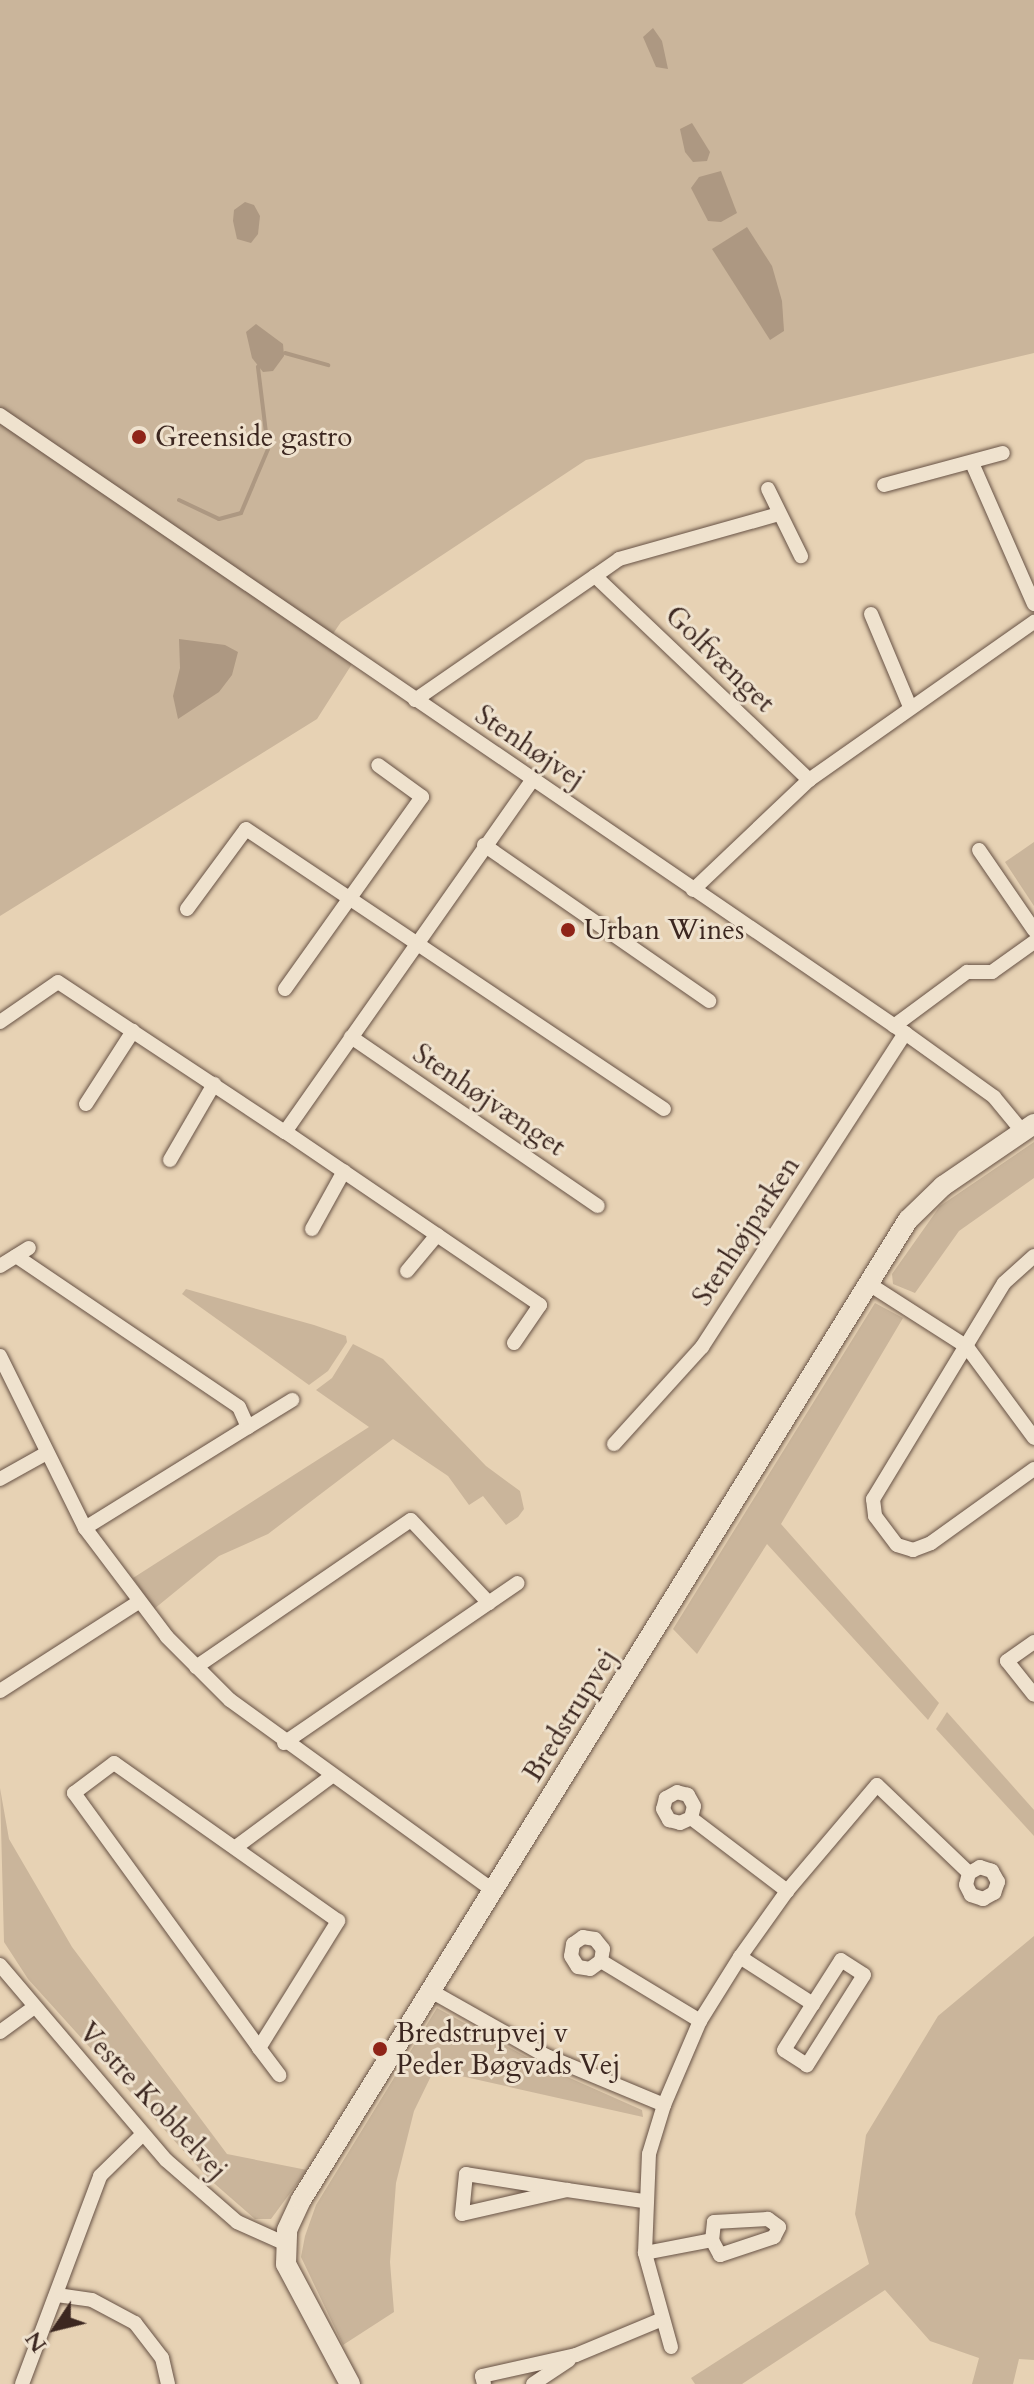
<!DOCTYPE html>
<meta charset="utf-8">
<style>
body{margin:0}
#map{position:relative;width:1034px;height:2384px;overflow:hidden;background:#e7d2b4;font-family:Cardo,serif}
div>[style]{position:absolute}
.green>*{inset:0;background:#cab59b}
.water>*{inset:0;background:#ad9882}
.stream>*{height:4px;margin:-2px;padding:0 2px;transform-origin:2px;border-radius:2px;background:#ad9882}
.roads{filter:drop-shadow(0 0 2px #675245) drop-shadow(0 0 2px #675245)}
.street>*{height:14px;margin:-7px;padding:0 7px;transform-origin:7px;border-radius:7px;background:#efe2ce}
.secondary>*{height:20px;margin:-10px;padding:0 10px;transform-origin:10px;border-radius:10px;background:#efe2ce}
.dots>*{width:22px;height:22px;translate:-50% -50%;box-sizing:border-box;border:4px solid #efe2ce;border-radius:50%}
span{translate:-50% -50%;white-space:nowrap;text-align:center;line-height:1.15;-webkit-text-stroke:6px #efe2ce;paint-order:stroke}
.poi-label{font-size:28px;color:#3c2720}
.left{translate:0 -50%;text-align:left}
.street-label{font-size:28px;color:#3c2720}
.north{position:absolute;left:16px;top:2288px;width:80px;height:80px;-webkit-text-stroke:6px #efe2ce;paint-order:stroke;rotate:235deg;font-size:22px;font-weight:700;line-height:32px;text-align:center;color:#3c2720}
.north::after{content:'';display:block;margin:auto;width:28px;height:36px;background:#3c2720;clip-path:polygon(50% 0,100% 100%,50% 72%,0 100%)}
</style>
<div id="map">
<div class="green">
<i style="clip-path:polygon(0 0,1034px 0,1034px 353px,586px 460px,341px 622px,326px 644px,352px 664px,317px 719px,0 916px)"></i>
<i style="clip-path:polygon(1034px 842px,1034px 906px,1005px 862px)"></i>
<i style="clip-path:polygon(1034px 1142px,1034px 1178px,959px 1231px,915px 1293px,893px 1284px,892px 1274px,940px 1206px)"></i>
<i style="clip-path:polygon(186px 1289px,314px 1325px,346px 1336px,347px 1342px,328px 1371px,309px 1385px,182px 1294px)"></i>
<i style="clip-path:polygon(875px 1303px,903px 1318px,781px 1524px,939px 1703px,928px 1720px,767px 1544px,697px 1654px,673px 1629px)"></i>
<i style="clip-path:polygon(353px 1344px,383px 1359px,486px 1466px,520px 1491px,524px 1509px,518px 1517px,506px 1525px,483px 1496px,469px 1505px,448px 1476px,393px 1439px,268px 1534px,219px 1556px,154px 1609px,133px 1578px,369px 1427px,316px 1390px,332px 1378px)"></i>
<i style="clip-path:polygon(947px 1712px,1034px 1810px,1034px 1836px,936px 1729px)"></i>
<i style="clip-path:polygon(0 1788px,9px 1839px,72px 1947px,227px 2154px,307px 2170px,271px 2219px,255px 2219px,208px 2178px,28px 1979px,4px 1942px)"></i>
<i style="clip-path:polygon(1034px 1936px,1034px 2360px,1019px 2359px,1013px 2384px,972px 2384px,979px 2358px,930px 2341px,885px 2290px,742px 2384px,695px 2384px,691px 2378px,869px 2264px,855px 2214px,866px 2135px,938px 2016px)"></i>
<i style="clip-path:polygon(437px 2008px,545px 2067px,642px 2110px,643px 2117px,434px 2070px,414px 2111px,396px 2183px,390px 2262px,394px 2312px,343px 2345px,301px 2257px,305px 2236px,316px 2205px)"></i>
</div>
<div class="water">
<i style="clip-path:polygon(653px 28px,662px 41px,668px 69px,656px 67px,643px 37px)"></i>
<i style="clip-path:polygon(692px 123px,710px 152px,707px 161px,693px 162px,685px 152px,680px 129px)"></i>
<i style="clip-path:polygon(721px 171px,737px 213px,721px 222px,708px 221px,691px 188px,699px 177px)"></i>
<i style="clip-path:polygon(245px 202px,254px 205px,260px 216px,258px 234px,251px 243px,237px 239px,233px 221px,234px 210px)"></i>
<i style="clip-path:polygon(747px 227px,772px 266px,782px 301px,784px 331px,770px 340px,712px 249px)"></i>
<i style="clip-path:polygon(256px 324px,283px 344px,284px 356px,273px 371px,263px 372px,252px 358px,246px 332px)"></i>
<i style="clip-path:polygon(179px 639px,225px 645px,238px 652px,232px 675px,219px 692px,178px 719px,173px 696px,180px 668px)"></i>
</div>
<div class="stream">
<i style="left:285px;top:353px;width:45px;rotate:15.6deg"></i>
<i style="left:179px;top:500px;width:44px;rotate:25.4deg"></i>
<i style="left:219px;top:519px;width:23px;rotate:-15deg"></i>
<i style="left:241px;top:513px;width:69px;rotate:-67.1deg"></i>
<i style="left:268px;top:449px;width:83px;rotate:-97deg"></i>
</div>
<div class="roads">
<div class="street">
<i style="left:0;top:415px;width:1096px;rotate:34.33deg"></i>
<i style="left:905px;top:1033px;width:110px;rotate:35.7deg"></i>
<i style="left:994px;top:1097px;width:44px;rotate:50.5deg"></i>
<i style="left:972px;top:463px;width:154px;rotate:66.3deg"></i>
<i style="left:884px;top:485px;width:123px;rotate:-15.1deg"></i>
<i style="left:768px;top:489px;width:75px;rotate:63.8deg"></i>
<i style="left:595px;top:576px;width:29px;rotate:-35deg"></i>
<i style="left:619px;top:559px;width:166px;rotate:-15.7deg"></i>
<i style="left:871px;top:614px;width:101px;rotate:67.2deg"></i>
<i style="left:415px;top:700px;width:219px;rotate:-34.6deg"></i>
<i style="left:595px;top:576px;width:296px;rotate:43.6deg"></i>
<i style="left:484px;top:845px;width:274px;rotate:34.7deg"></i>
<i style="left:979px;top:850px;width:97px;rotate:55.5deg"></i>
<i style="left:693px;top:890px;width:160px;rotate:-43.5deg"></i>
<i style="left:809px;top:780px;width:275px;rotate:-35.1deg"></i>
<i style="left:187px;top:909px;width:99px;rotate:-53.6deg"></i>
<i style="left:246px;top:829px;width:503px;rotate:33.82deg"></i>
<i style="left:285px;top:989px;width:236px;rotate:-54.5deg"></i>
<i style="left:422px;top:797px;width:54px;rotate:-144deg"></i>
<i style="left:0;top:1022px;width:70px;rotate:-34.6deg"></i>
<i style="left:58px;top:982px;width:272px;rotate:33.5deg"></i>
<i style="left:894px;top:1026px;width:91px;rotate:-36.5deg"></i>
<i style="left:967px;top:972px;width:25px"></i>
<i style="left:992px;top:972px;width:52px;rotate:-35.5deg"></i>
<i style="left:351px;top:1037px;width:299px;rotate:34.4deg"></i>
<i style="left:86px;top:1104px;width:87px;rotate:-57.2deg"></i>
<i style="left:170px;top:1160px;width:88px;rotate:-59.9deg"></i>
<i style="left:312px;top:1229px;width:66px;rotate:-61.1deg"></i>
<i style="left:16px;top:1256px;width:269px;rotate:34.1deg"></i>
<i style="left:239px;top:1407px;width:22px;rotate:66deg"></i>
<i style="left:248px;top:1427px;width:192px;rotate:148.2deg"></i>
<i style="left:1034px;top:1256px;width:40px;rotate:138deg"></i>
<i style="left:1004px;top:1283px;width:253px;rotate:121.2deg"></i>
<i style="left:873px;top:1499px;width:17px;rotate:83deg"></i>
<i style="left:875px;top:1516px;width:36px;rotate:53deg"></i>
<i style="left:897px;top:1545px;width:17px;rotate:17deg"></i>
<i style="left:913px;top:1550px;width:19px;rotate:-21deg"></i>
<i style="left:931px;top:1543px;width:127px;rotate:-35.7deg"></i>
<i style="left:0;top:1266px;width:34px;rotate:-32deg"></i>
<i style="left:407px;top:1271px;width:47px;rotate:-50.2deg"></i>
<i style="left:869px;top:1284px;width:117px;rotate:32.7deg"></i>
<i style="left:967px;top:1347px;width:113px;rotate:53.6deg"></i>
<i style="left:514px;top:1343px;width:46px;rotate:-55.6deg"></i>
<i style="left:540px;top:1305px;width:308px;rotate:-145.8deg"></i>
<i style="left:285px;top:1132px;width:431px;rotate:-54.9deg"></i>
<i style="left:0;top:1356px;width:192px;rotate:63.7deg"></i>
<i style="left:85px;top:1528px;width:136px;rotate:53deg"></i>
<i style="left:167px;top:1637px;width:89px;rotate:45deg"></i>
<i style="left:230px;top:1700px;width:327px;rotate:35.9deg"></i>
<i style="left:248px;top:1427px;width:52px;rotate:-31.5deg"></i>
<i style="left:614px;top:1444px;width:131px;rotate:-47.8deg"></i>
<i style="left:702px;top:1347px;width:374px;rotate:-57.1deg"></i>
<i style="left:0;top:1479px;width:51px;rotate:-29.1deg"></i>
<i style="left:1034px;top:1642px;width:33px;rotate:145deg"></i>
<i style="left:1007px;top:1661px;width:43px;rotate:51.5deg"></i>
<i style="left:196px;top:1667px;width:260px;rotate:-34.4deg"></i>
<i style="left:411px;top:1520px;width:114px;rotate:46.8deg"></i>
<i style="left:0;top:1691px;width:163px;rotate:-32.7deg"></i>
<i style="left:284px;top:1743px;width:283px;rotate:-34.4deg"></i>
<i style="left:691px;top:1818px;width:12px;rotate:-76deg"></i>
<i style="left:694px;top:1806px;width:13px;rotate:-119deg"></i>
<i style="left:688px;top:1795px;width:11px;rotate:-165deg"></i>
<i style="left:677px;top:1792px;width:13px;rotate:151deg"></i>
<i style="left:666px;top:1798px;width:11px;rotate:105deg"></i>
<i style="left:663px;top:1809px;width:13px;rotate:61deg"></i>
<i style="left:669px;top:1820px;width:11px;rotate:15deg"></i>
<i style="left:680px;top:1823px;width:12px;rotate:-24deg"></i>
<i style="left:691px;top:1818px;width:121px;rotate:37.2deg"></i>
<i style="left:236px;top:1847px;width:119px;rotate:-36.5deg"></i>
<i style="left:740px;top:1957px;width:87px;rotate:32.8deg"></i>
<i style="left:813px;top:2004px;width:52px;rotate:-57.5deg"></i>
<i style="left:841px;top:1960px;width:27px;rotate:33deg"></i>
<i style="left:864px;top:1975px;width:107px;rotate:122.3deg"></i>
<i style="left:807px;top:2065px;width:27px;rotate:-147deg"></i>
<i style="left:784px;top:2050px;width:54px;rotate:-57.8deg"></i>
<i style="left:601px;top:1961px;width:12px;rotate:-81deg"></i>
<i style="left:603px;top:1949px;width:13px;rotate:-129deg"></i>
<i style="left:595px;top:1939px;width:12px;rotate:-171deg"></i>
<i style="left:583px;top:1937px;width:12px;rotate:145deg"></i>
<i style="left:573px;top:1944px;width:12px;rotate:99deg"></i>
<i style="left:571px;top:1956px;width:13px;rotate:58deg"></i>
<i style="left:578px;top:1967px;width:12px;rotate:9deg"></i>
<i style="left:590px;top:1969px;width:14px;rotate:-36deg"></i>
<i style="left:601px;top:1961px;width:116px;rotate:31.2deg"></i>
<i style="left:0;top:1965px;width:256px;rotate:49.6deg"></i>
<i style="left:166px;top:2160px;width:94px;rotate:41.1deg"></i>
<i style="left:237px;top:2222px;width:51px;rotate:24.1deg"></i>
<i style="left:431px;top:1991px;width:130px;rotate:29.5deg"></i>
<i style="left:544px;top:2055px;width:130px;rotate:22.6deg"></i>
<i style="left:0;top:2032px;width:41px;rotate:-36deg"></i>
<i style="left:259px;top:2048px;width:150px;rotate:-58.1deg"></i>
<i style="left:338px;top:1921px;width:274px;rotate:-144.8deg"></i>
<i style="left:114px;top:1763px;width:50px;rotate:143.1deg"></i>
<i style="left:74px;top:1793px;width:315px;rotate:54deg"></i>
<i style="left:259px;top:2048px;width:34px;rotate:53deg"></i>
<i style="left:567px;top:2190px;width:102px;rotate:-171deg"></i>
<i style="left:466px;top:2174px;width:40px;rotate:95.7deg"></i>
<i style="left:462px;top:2214px;width:108px;rotate:-12.9deg"></i>
<i style="left:567px;top:2190px;width:77px;rotate:8.2deg"></i>
<i style="left:645px;top:2253px;width:68px;rotate:-11deg"></i>
<i style="left:712px;top:2240px;width:17px;rotate:62deg"></i>
<i style="left:720px;top:2255px;width:57px;rotate:-18.4deg"></i>
<i style="left:774px;top:2237px;width:11px;rotate:-63deg"></i>
<i style="left:779px;top:2227px;width:14px;rotate:-144deg"></i>
<i style="left:768px;top:2219px;width:54px;rotate:176.8deg"></i>
<i style="left:714px;top:2222px;width:18px;rotate:96deg"></i>
<i style="left:57px;top:2295px;width:35px;rotate:8deg"></i>
<i style="left:92px;top:2300px;width:49px;rotate:28.1deg"></i>
<i style="left:135px;top:2323px;width:44px;rotate:52.4deg"></i>
<i style="left:162px;top:2358px;width:27px;rotate:77deg"></i>
<i style="left:671px;top:2347px;width:98px;rotate:-105.5deg"></i>
<i style="left:645px;top:2253px;width:99px;rotate:-87.7deg"></i>
<i style="left:649px;top:2154px;width:51px;rotate:-73deg"></i>
<i style="left:664px;top:2105px;width:91px;rotate:-66.8deg"></i>
<i style="left:700px;top:2021px;width:75px;rotate:-58deg"></i>
<i style="left:740px;top:1957px;width:81px;rotate:-54.5deg"></i>
<i style="left:787px;top:1891px;width:139px;rotate:-49.7deg"></i>
<i style="left:877px;top:1785px;width:127px;rotate:43.7deg"></i>
<i style="left:969px;top:1873px;width:12px;rotate:104deg"></i>
<i style="left:966px;top:1885px;width:11px;rotate:63deg"></i>
<i style="left:971px;top:1895px;width:13px;rotate:18deg"></i>
<i style="left:983px;top:1899px;width:13px;rotate:-29deg"></i>
<i style="left:994px;top:1893px;width:12px;rotate:-70deg"></i>
<i style="left:998px;top:1882px;width:13px;rotate:-119deg"></i>
<i style="left:992px;top:1871px;width:13px;rotate:-162deg"></i>
<i style="left:980px;top:1867px;width:13px;rotate:151deg"></i>
<i style="left:22px;top:2384px;width:222px;rotate:-69.4deg"></i>
<i style="left:100px;top:2176px;width:60px;rotate:-44.3deg"></i>
<i style="left:484px;top:2384px;width:8px;rotate:-104deg"></i>
<i style="left:482px;top:2376px;width:96px;rotate:-12.6deg"></i>
<i style="left:576px;top:2355px;width:91px;rotate:-22.6deg"></i>
<i style="left:533px;top:2384px;width:43px;rotate:-33.7deg"></i>
</div>
<div class="secondary">
<i style="left:350px;top:2384px;width:136px;rotate:-118.1deg"></i>
<i style="left:286px;top:2264px;width:34px;rotate:-88deg"></i>
<i style="left:287px;top:2230px;width:33px;rotate:-65deg"></i>
<i style="left:301px;top:2200px;width:1153px;rotate:-58.23deg"></i>
<i style="left:908px;top:1220px;width:49px;rotate:-44.2deg"></i>
<i style="left:943px;top:1186px;width:110px;rotate:-34.3deg"></i>
</div>
</div>
<div class="dots">
<i style="left:139px;top:437px;background:#8f2418"></i>
<i style="left:568px;top:930px;background:#8f2418"></i>
<i style="left:380px;top:2049px;background:#8f2418"></i>
</div>
<div class="poi-label">
<span class="left" style="left:155px;top:437px">Greenside gastro</span>
<span class="left" style="left:584px;top:930px">Urban Wines</span>
<span class="left" style="left:396px;top:2049px">Bredstrupvej v<br>Peder Bøgvads Vej</span>
</div>
<div class="street-label">
<span style="left:720px;top:659px;rotate:44deg">Golfvænget</span>
<span style="left:530px;top:747px;rotate:34deg">Stenhøjvej</span>
<span style="left:489px;top:1100px;rotate:34deg">Stenhøjvænget</span>
<span style="left:746px;top:1231px;rotate:-57deg">Stenhøjparken</span>
<span style="left:570px;top:1715px;rotate:-58deg">Bredstrupvej</span>
<span style="left:153px;top:2101px;rotate:47deg">Vestre Kobbelvej</span>
</div>
<div class="north">N</div>
</div>
